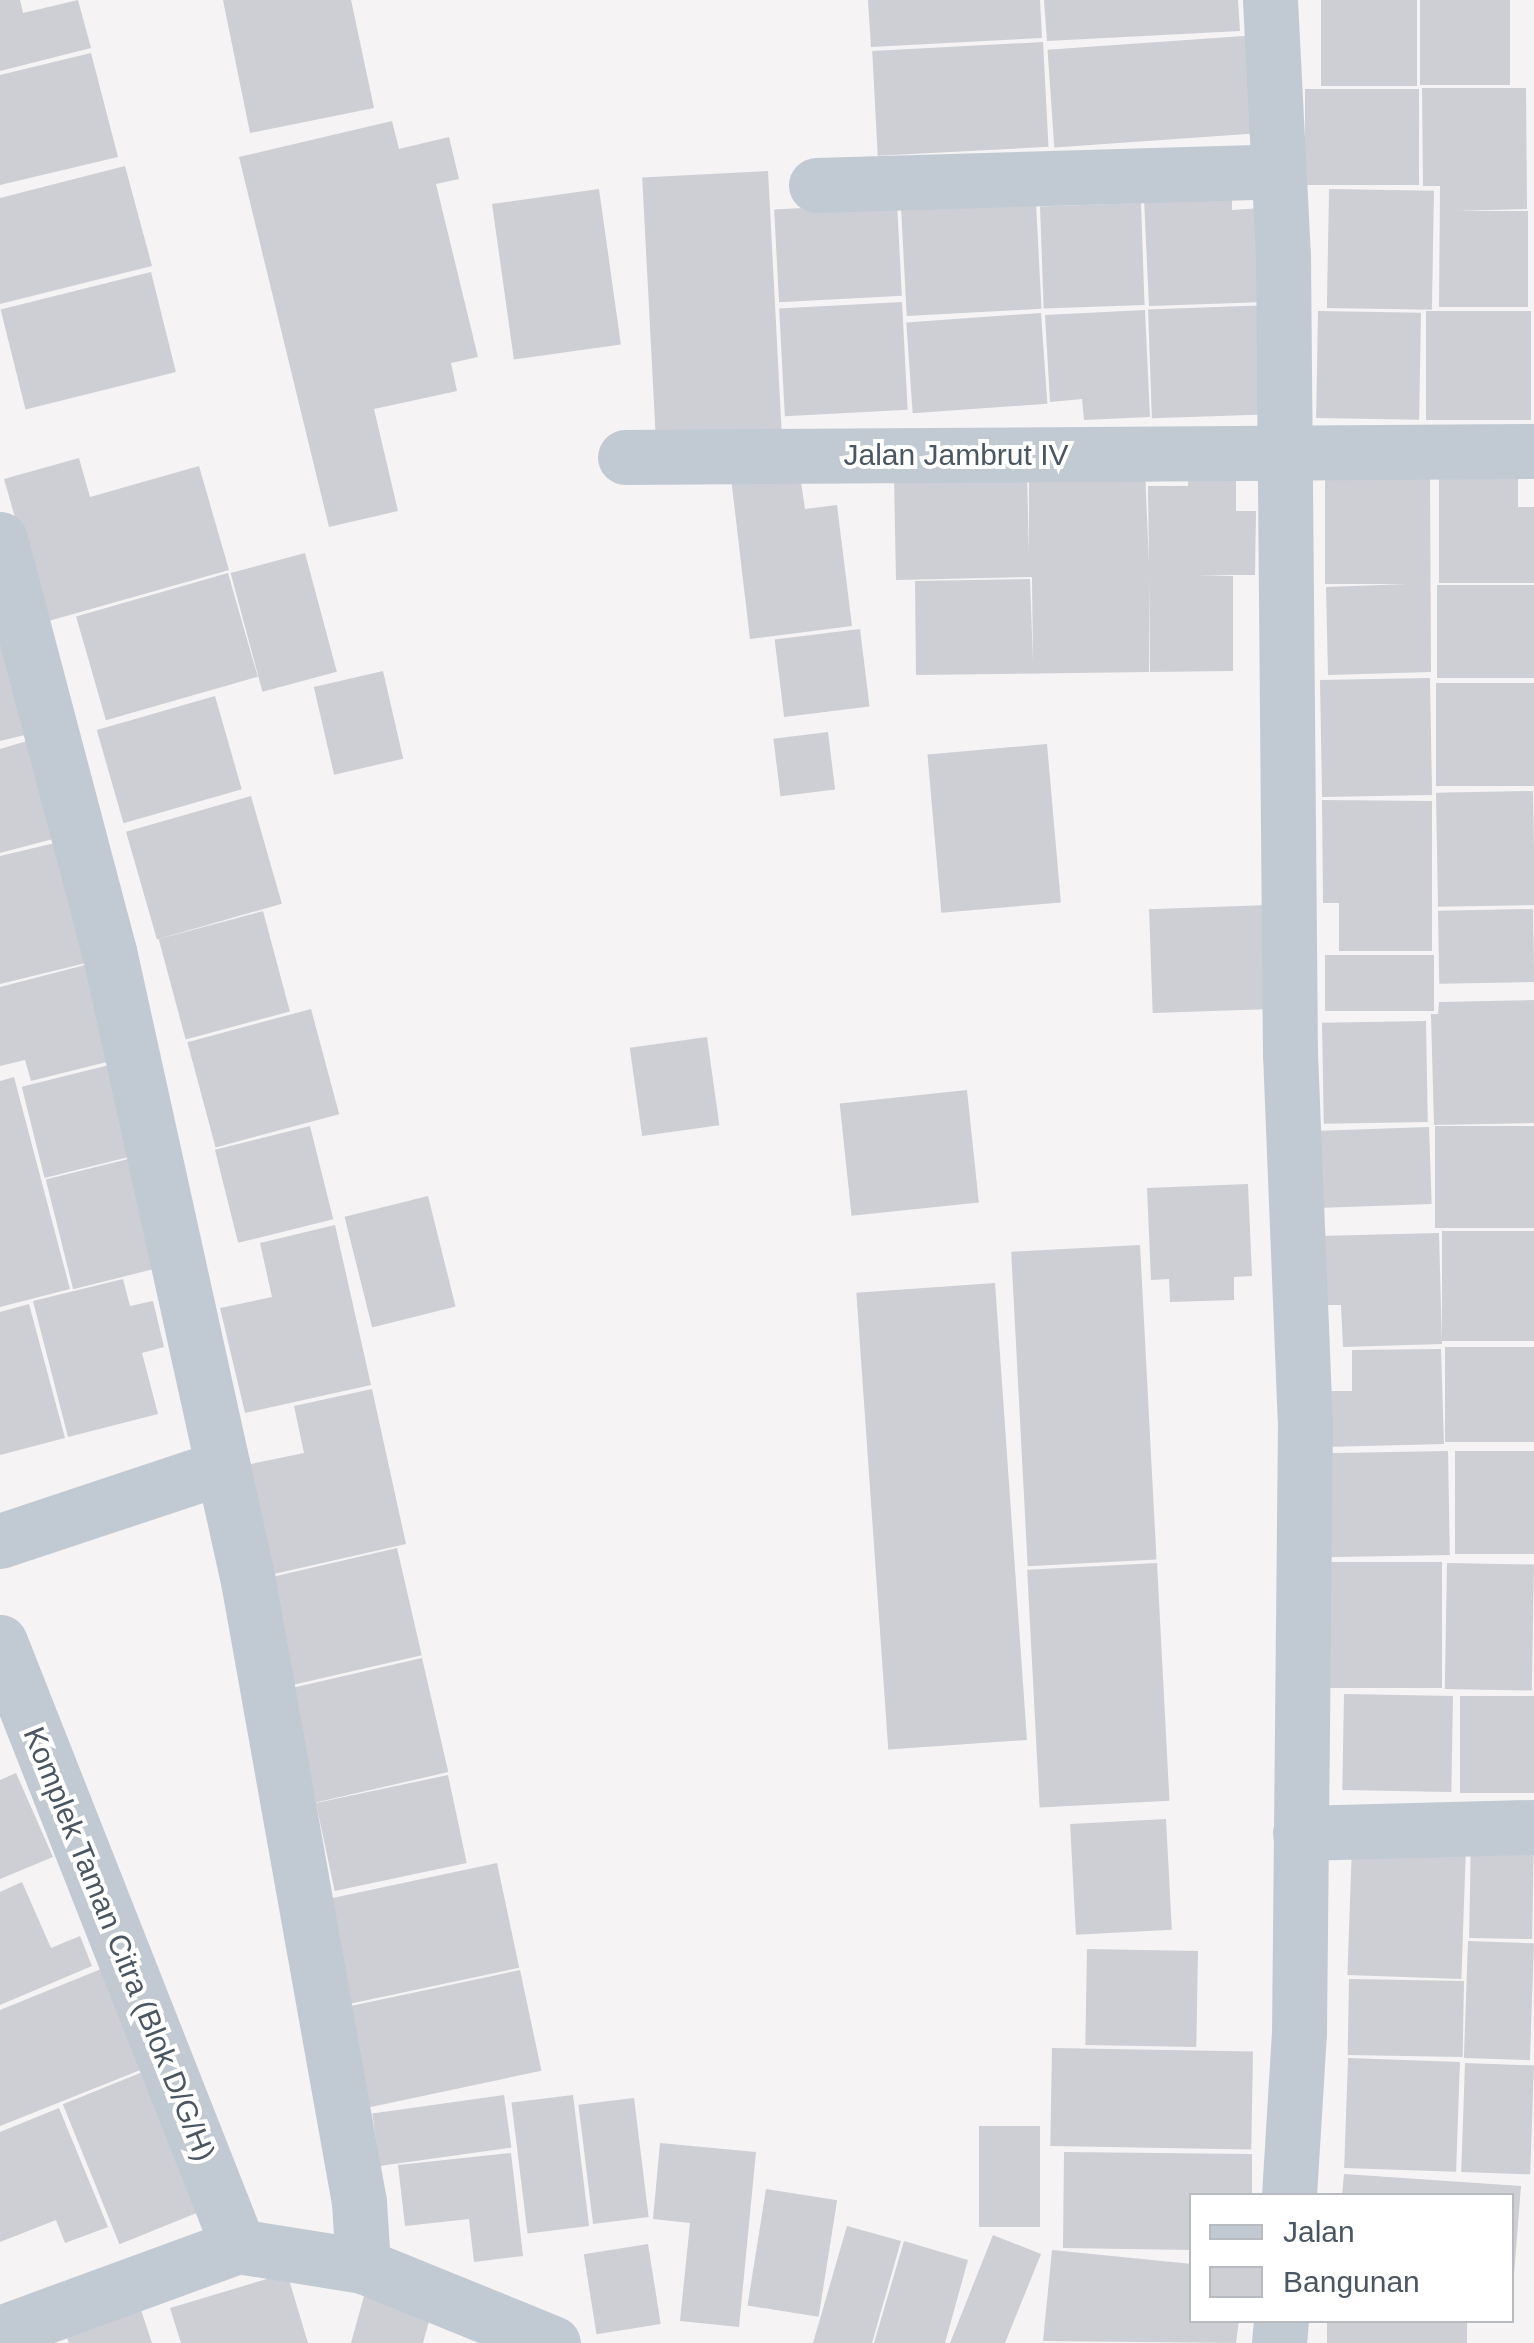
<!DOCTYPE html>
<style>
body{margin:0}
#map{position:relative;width:1534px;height:2343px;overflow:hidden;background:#f5f3f3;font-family:Arial,sans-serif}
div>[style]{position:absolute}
.building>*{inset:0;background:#cdcfd5;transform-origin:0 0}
.minor>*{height:55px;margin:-27.5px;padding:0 27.5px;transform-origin:27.5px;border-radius:27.5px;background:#c1cad2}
span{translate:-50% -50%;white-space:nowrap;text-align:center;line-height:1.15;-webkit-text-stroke:8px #fff;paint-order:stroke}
.street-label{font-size:30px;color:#4a5661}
.legend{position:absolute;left:1189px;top:2193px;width:325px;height:130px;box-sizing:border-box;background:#fff;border:2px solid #b7bbc0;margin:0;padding:12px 18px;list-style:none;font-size:30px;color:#4a5661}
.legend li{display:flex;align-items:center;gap:20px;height:50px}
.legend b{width:50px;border:2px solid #b7bbc0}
</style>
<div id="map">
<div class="building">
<i style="clip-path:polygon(0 0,20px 0,23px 13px,78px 0,91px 48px,0 71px)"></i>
<i style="clip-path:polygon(223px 0,351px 0,374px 108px,250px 133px)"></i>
<i style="clip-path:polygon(868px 0,1040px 0,1042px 38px,871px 47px)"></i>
<i style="clip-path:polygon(1044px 0,1238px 0,1240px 31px,1047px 41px)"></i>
<i style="left:1321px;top:0;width:96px;height:86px"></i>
<i style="left:1420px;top:0;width:90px;height:85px"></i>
<i style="left:1258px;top:35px;width:98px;height:211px;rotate:86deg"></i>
<i style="left:1043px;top:42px;width:105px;height:171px;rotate:87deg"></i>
<i style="clip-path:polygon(91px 53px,118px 157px,0 185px,0 75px)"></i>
<i style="clip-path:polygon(1422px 88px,1526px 88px,1527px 209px,1456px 211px,1528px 211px,1528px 307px,1439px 307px,1440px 186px,1423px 186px)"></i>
<i style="left:1305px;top:89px;width:114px;height:96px"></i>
<i style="clip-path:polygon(392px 121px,399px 149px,449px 137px,459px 179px,436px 184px,478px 357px,451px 363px,457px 391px,374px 409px,398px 511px,329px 527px,239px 157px)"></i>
<i style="clip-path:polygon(125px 166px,152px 266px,0 304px,0 198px)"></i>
<i style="left:768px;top:171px;width:262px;height:126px;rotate:87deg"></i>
<i style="left:599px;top:189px;width:157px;height:108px;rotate:82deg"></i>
<i style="left:1329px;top:189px;width:105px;height:119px;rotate:1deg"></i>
<i style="clip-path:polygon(1232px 194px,1232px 210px,1262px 208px,1266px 302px,1149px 306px,1144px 199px)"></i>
<i style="left:897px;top:203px;width:93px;height:123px;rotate:87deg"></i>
<i style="left:1036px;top:203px;width:106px;height:135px;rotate:87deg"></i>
<i style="left:1141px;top:203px;width:102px;height:101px;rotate:88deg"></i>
<i style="left:151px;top:272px;width:103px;height:155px;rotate:76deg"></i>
<i style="left:902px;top:302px;width:108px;height:123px;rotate:87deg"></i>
<i style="left:1275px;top:305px;width:109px;height:127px;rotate:88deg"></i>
<i style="clip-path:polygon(1145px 310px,1150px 417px,1084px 420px,1082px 399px,1050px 402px,1045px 315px)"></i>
<i style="left:1318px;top:311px;width:103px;height:107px;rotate:1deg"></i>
<i style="left:1426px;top:311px;width:105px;height:109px"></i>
<i style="left:1041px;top:313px;width:91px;height:135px;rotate:86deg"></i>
<i style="clip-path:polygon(79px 458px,90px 497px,199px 466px,229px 570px,45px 622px,4px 479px)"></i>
<i style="clip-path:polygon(1236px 467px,1236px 511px,1256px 511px,1255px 575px,1196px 575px,1233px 576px,1233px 671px,1150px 672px,1149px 575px,1149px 672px,916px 675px,915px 581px,1030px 579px,1033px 663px,1032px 577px,896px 580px,894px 475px,1027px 472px,1029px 556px,1029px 473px,1145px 471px,1149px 564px,1148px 486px,1188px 486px,1189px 468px)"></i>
<i style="clip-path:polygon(799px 469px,805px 509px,837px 505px,852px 626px,750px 639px,731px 478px)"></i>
<i style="clip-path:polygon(1325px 470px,1430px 470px,1431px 672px,1328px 675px,1326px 587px,1408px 584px,1325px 584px)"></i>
<i style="clip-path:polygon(1518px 470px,1518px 507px,1534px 507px,1534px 583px,1439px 583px,1439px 471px)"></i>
<i style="left:305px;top:553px;width:123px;height:77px;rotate:75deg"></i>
<i style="left:228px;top:573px;width:108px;height:158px;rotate:74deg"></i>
<i style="left:1534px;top:585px;width:93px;height:97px;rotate:90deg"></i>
<i style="left:860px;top:629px;width:78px;height:86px;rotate:83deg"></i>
<i style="clip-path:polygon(0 644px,25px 735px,0 741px)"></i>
<i style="left:383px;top:671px;width:90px;height:71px;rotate:77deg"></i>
<i style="left:1430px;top:678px;width:117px;height:110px;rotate:89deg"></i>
<i style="left:1534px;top:683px;width:103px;height:98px;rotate:90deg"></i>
<i style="left:215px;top:696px;width:97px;height:123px;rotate:74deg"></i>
<i style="left:828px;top:732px;width:58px;height:55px;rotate:83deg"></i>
<i style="clip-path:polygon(27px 741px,53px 839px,0 853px,0 749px)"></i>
<i style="left:1047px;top:744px;width:159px;height:120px;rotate:85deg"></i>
<i style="left:1533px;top:791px;width:114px;height:97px;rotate:89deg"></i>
<i style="left:251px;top:796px;width:112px;height:130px;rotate:74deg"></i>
<i style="clip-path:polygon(1322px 800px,1432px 801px,1432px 951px,1339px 951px,1339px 903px,1323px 903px)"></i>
<i style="clip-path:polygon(55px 843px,86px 963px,0 984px,0 856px)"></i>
<i style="left:1269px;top:905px;width:104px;height:120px;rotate:88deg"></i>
<i style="left:1533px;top:909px;width:73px;height:95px;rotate:89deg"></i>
<i style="left:263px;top:911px;width:104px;height:108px;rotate:75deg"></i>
<i style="left:1434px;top:955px;width:56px;height:109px;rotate:90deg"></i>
<i style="clip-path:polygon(85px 965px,111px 1061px,31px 1081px,25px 1060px,0 1066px,0 987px)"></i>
<i style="clip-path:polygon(1534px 1000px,1534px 1123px,1434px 1125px,1431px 1014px,1438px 1014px,1439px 1002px)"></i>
<i style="left:311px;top:1009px;width:109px;height:128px;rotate:75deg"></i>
<i style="left:1426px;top:1021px;width:101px;height:104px;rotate:89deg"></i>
<i style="left:707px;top:1037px;width:89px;height:78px;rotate:82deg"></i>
<i style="left:113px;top:1064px;width:94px;height:94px;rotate:76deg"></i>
<i style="clip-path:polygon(14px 1077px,70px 1289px,0 1307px,0 1081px)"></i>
<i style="left:967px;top:1090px;width:113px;height:128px;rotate:84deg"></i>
<i style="left:310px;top:1126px;width:96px;height:98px;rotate:76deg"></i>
<i style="left:1534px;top:1126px;width:102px;height:99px;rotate:90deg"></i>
<i style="left:1429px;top:1127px;width:77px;height:115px;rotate:88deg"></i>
<i style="left:136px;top:1157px;width:113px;height:93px;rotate:76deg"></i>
<i style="clip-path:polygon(1248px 1184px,1252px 1276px,1234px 1277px,1234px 1300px,1170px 1302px,1169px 1279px,1151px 1280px,1147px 1188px)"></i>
<i style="left:428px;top:1196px;width:114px;height:86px;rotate:76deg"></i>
<i style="clip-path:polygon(335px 1225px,371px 1385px,245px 1413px,220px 1308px,272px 1297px,260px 1243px)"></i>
<i style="left:1534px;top:1231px;width:110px;height:92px;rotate:90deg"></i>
<i style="clip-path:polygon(1439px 1233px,1442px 1344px,1343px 1347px,1341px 1305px,1322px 1305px,1319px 1236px)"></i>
<i style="left:1140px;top:1245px;width:315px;height:129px;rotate:87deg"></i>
<i style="clip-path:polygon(123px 1279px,130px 1306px,153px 1301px,164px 1347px,142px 1353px,158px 1414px,68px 1437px,33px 1301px)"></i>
<i style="left:995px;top:1283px;width:458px;height:139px;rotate:86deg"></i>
<i style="clip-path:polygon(29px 1304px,65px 1438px,0 1455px,0 1312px)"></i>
<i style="left:1534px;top:1347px;width:95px;height:89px;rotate:90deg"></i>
<i style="clip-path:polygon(1441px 1349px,1444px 1444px,1325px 1447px,1324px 1391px,1352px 1391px,1352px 1350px)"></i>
<i style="clip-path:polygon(372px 1389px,406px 1544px,265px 1576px,241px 1466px,304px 1453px,294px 1406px)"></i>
<i style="left:1448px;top:1451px;width:104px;height:127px;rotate:89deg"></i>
<i style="left:1534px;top:1451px;width:103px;height:79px;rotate:90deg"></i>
<i style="left:397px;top:1548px;width:110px;height:134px;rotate:77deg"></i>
<i style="left:1329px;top:1562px;width:113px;height:126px"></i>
<i style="left:1157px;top:1563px;width:238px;height:130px;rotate:87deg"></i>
<i style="left:1447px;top:1563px;width:87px;height:126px;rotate:1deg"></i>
<i style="left:422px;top:1658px;width:117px;height:136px;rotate:77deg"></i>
<i style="left:1344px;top:1694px;width:109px;height:96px;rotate:1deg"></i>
<i style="left:1460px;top:1696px;width:74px;height:97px"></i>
<i style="clip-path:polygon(16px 1773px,53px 1857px,0 1879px,0 1780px)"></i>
<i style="left:448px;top:1775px;width:90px;height:135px;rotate:78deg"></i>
<i style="left:1166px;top:1819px;width:111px;height:96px;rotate:87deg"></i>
<i style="left:1471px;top:1832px;width:63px;height:106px;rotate:1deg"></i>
<i style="left:1352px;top:1844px;width:114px;height:131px;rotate:2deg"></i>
<i style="left:497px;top:1863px;width:107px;height:185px;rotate:78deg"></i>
<i style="clip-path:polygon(22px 1882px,51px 1948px,80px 1936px,92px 1966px,0 2005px,0 1892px)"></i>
<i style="left:1468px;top:1941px;width:66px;height:117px;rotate:2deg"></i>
<i style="left:1087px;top:1949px;width:111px;height:96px;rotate:1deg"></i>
<i style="clip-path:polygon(106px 1967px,148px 2067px,0 2126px,0 2010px)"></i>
<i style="left:520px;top:1970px;width:103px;height:184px;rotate:78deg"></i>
<i style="left:1349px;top:1979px;width:115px;height:76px;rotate:1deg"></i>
<i style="left:1052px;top:2048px;width:201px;height:98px;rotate:1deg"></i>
<i style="left:1348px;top:2058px;width:112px;height:110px;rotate:2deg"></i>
<i style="left:1465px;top:2063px;width:69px;height:109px;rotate:2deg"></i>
<i style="left:150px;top:2069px;width:151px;height:94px;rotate:68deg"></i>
<i style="left:504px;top:2095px;width:53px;height:133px;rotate:82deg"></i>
<i style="left:573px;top:2095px;width:132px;height:62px;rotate:83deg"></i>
<i style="left:634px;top:2098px;width:120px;height:56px;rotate:83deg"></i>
<i style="clip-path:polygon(59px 2108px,108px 2227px,65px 2243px,56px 2220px,0 2242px,0 2132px)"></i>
<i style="left:979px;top:2126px;width:61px;height:101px"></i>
<i style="clip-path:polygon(660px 2143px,756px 2152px,739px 2327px,680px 2321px,690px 2223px,653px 2219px)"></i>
<i style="clip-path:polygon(1064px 2152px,1252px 2154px,1252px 2196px,1192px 2196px,1192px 2250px,1063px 2248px)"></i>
<i style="clip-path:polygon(511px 2153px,523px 2256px,474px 2262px,469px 2219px,405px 2226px,398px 2165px)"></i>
<i style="clip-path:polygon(1344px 2174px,1521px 2186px,1514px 2275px,1512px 2196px,1342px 2196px)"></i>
<i style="left:766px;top:2189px;width:72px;height:118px;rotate:9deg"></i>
<i style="clip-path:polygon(847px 2226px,901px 2241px,872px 2343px,813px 2343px)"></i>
<i style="clip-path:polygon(993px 2235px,1041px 2254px,1005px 2343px,950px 2343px)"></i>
<i style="clip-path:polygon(904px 2241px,968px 2260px,945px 2343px,874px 2343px)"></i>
<i style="left:648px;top:2244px;width:81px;height:65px;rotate:81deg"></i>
<i style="clip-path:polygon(1052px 2250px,1192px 2264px,1192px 2320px,1239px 2320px,1236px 2343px,1043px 2341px)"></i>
<i style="clip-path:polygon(287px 2273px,308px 2343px,181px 2343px,170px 2308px)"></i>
<i style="clip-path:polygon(364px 2296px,431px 2314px,423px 2343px,351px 2343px)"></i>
<i style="clip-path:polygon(141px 2310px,152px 2343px,69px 2343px,66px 2335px)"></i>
<i style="left:1327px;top:2320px;width:140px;height:23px"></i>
</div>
<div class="minor">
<i style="left:1270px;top:0;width:255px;rotate:87.1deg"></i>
<i style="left:1283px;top:255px;width:798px;rotate:89.5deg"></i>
<i style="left:1290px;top:1053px;width:367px;rotate:87.7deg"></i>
<i style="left:1305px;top:1420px;width:612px;rotate:90.56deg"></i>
<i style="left:1299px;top:2032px;width:164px;rotate:93.5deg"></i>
<i style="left:816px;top:185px;width:461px;rotate:-1.7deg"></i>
<i style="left:625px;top:457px;width:909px;rotate:-0.38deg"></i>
<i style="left:0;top:539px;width:426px;rotate:75.2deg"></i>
<i style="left:109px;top:951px;width:645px;rotate:77.56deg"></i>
<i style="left:248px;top:1581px;width:631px;rotate:79.87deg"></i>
<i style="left:359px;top:2202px;width:64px;rotate:86.4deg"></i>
<i style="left:0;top:1541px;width:235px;rotate:-18.4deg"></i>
<i style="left:0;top:1642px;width:649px;rotate:68.49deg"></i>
<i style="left:1300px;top:1833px;width:234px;rotate:-1.5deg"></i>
<i style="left:0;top:2333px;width:253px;rotate:-20.1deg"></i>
<i style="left:238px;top:2246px;width:127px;rotate:9.1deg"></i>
<i style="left:363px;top:2266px;width:205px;rotate:22.1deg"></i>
<i style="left:1279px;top:2343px;width:23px;rotate:-85deg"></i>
</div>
<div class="street-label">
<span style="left:956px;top:455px">Jalan Jambrut IV</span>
<span style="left:119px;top:1944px;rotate:68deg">Komplek Taman Citra (Blok D/G/H)</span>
</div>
<ul class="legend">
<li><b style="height:12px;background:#c1cad2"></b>Jalan</li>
<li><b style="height:28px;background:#cdcfd5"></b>Bangunan</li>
</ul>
</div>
